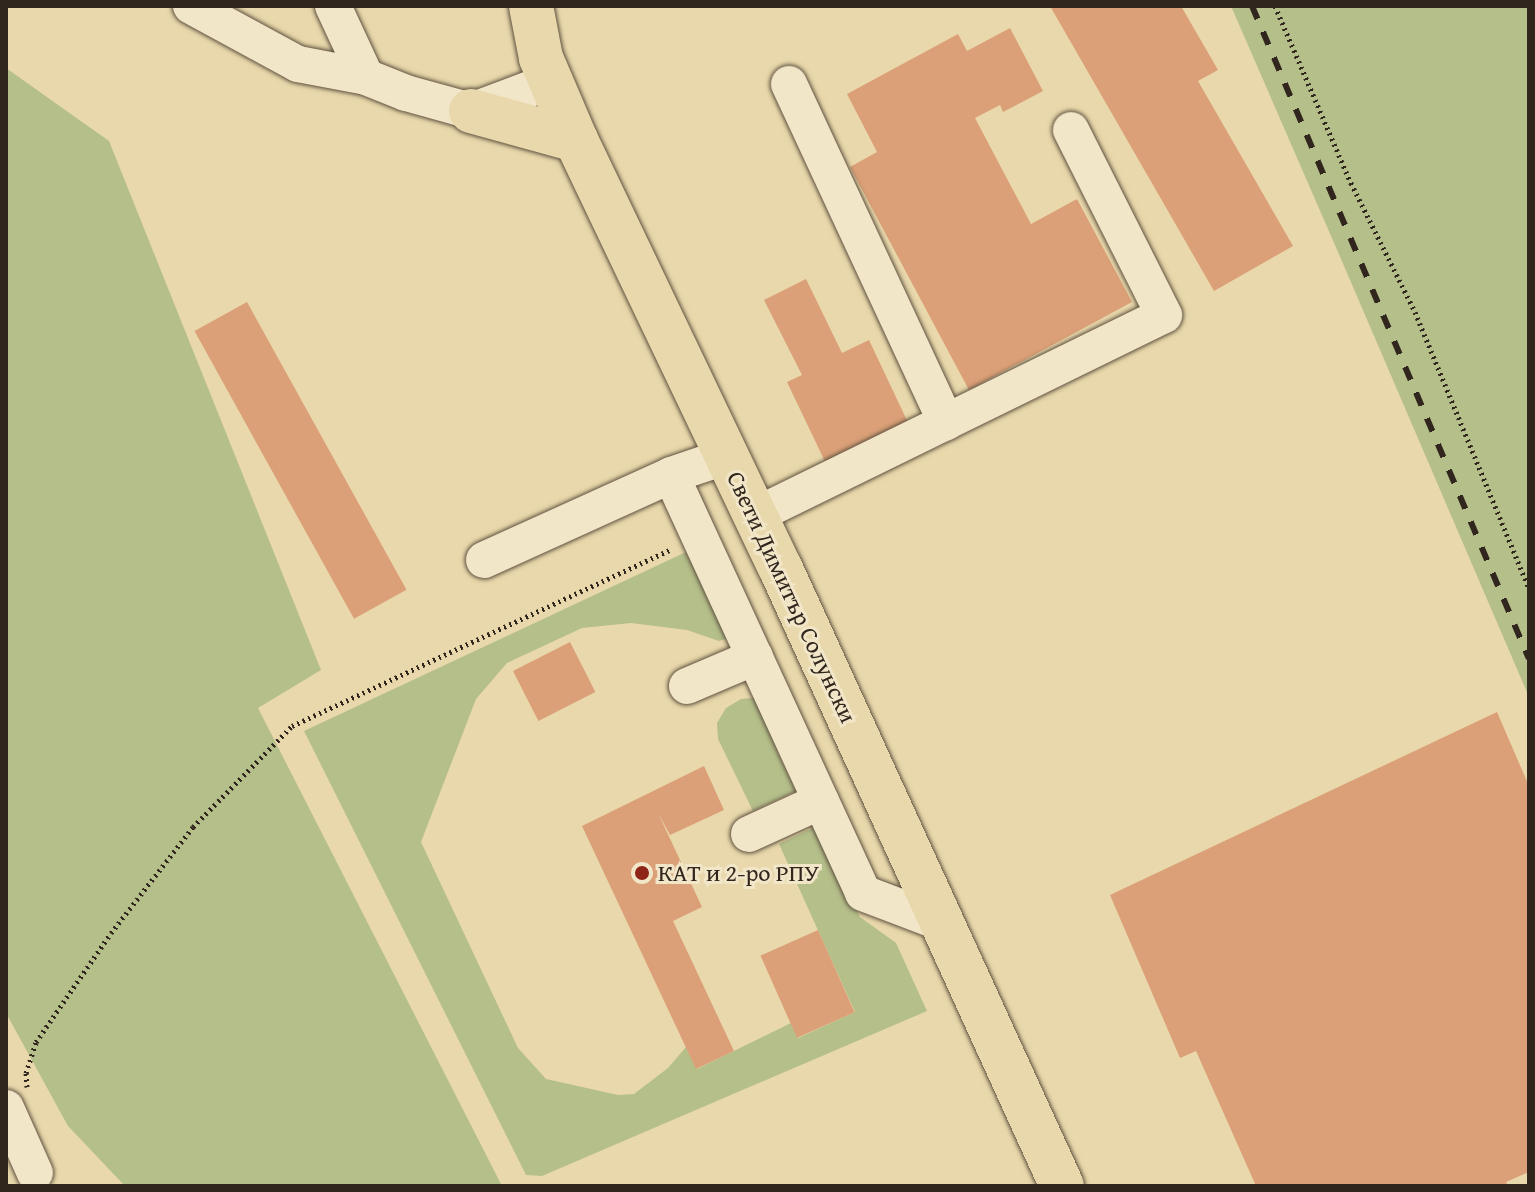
<!DOCTYPE html>
<meta charset="utf-8">
<style>
body{margin:0}
#map{position:relative;width:1535px;height:1192px;overflow:hidden;background:#e9d8ab;font-family:"Gentium Book Plus",serif}
div>[style]{position:absolute}
.green>*{inset:0;background:#b5bf8a}
.building>*{inset:0;background:#dba077;transform-origin:0 0}
.path>*{height:5px;margin-top:-2.5px;transform-origin:0;background:repeating-linear-gradient(90deg,#31261d 0 2px,transparent 0 6px)}
.roads{filter:drop-shadow(0 0 2px #5f5240) drop-shadow(0 0 2px #5f5240)}
.minor>*{height:36px;margin:-18px;padding:0 18px;transform-origin:18px;border-radius:18px;background:#f1e6c8}
.major>*{height:44px;margin:-22px;padding:0 22px;transform-origin:22px;border-radius:22px;background:#e9d8ab}
.rail>*{height:6px;margin-top:-3px;transform-origin:0;background:repeating-linear-gradient(90deg,#31261d 0 14px,transparent 0 28px)}
.dots>*{width:22px;height:22px;translate:-50% -50%;box-sizing:border-box;border:4px solid #f1e6c8;border-radius:50%}
span{translate:-50% -50%;white-space:nowrap;text-align:center;line-height:1.15;-webkit-text-stroke:6px #f1e6c8;paint-order:stroke}
.street-label{font-size:24px;color:#31261d}
.poi-label{font-size:24px;color:#31261d}
.left{translate:0 -50%;text-align:left}
.frame{position:absolute;inset:0;border:8px solid #31261d;pointer-events:none}
</style>
<div id="map">
<div class="green">
<i style="clip-path:polygon(1231px 6px,1529px 6px,1529px 697px,1338px 252px)"></i>
<i style="clip-path:polygon(6px 68px,109px 141px,321px 670px,258px 708px,502px 1186px,125px 1186px,68px 1126px,6px 1013px)"></i>
<i style="clip-path:polygon(686px 552px,729px 638px,719px 641px,687px 630px,631px 623px,582px 628px,507px 663px,476px 699px,421px 842px,518px 1048px,546px 1079px,618px 1095px,634px 1094px,668px 1068px,686px 1047px,697px 1069px,791px 1023px,798px 1038px,855px 1012px,779px 844px,813px 828px,860px 917px,896px 943px,927px 1011px,542px 1176px,526px 1175px,304px 731px)"></i>
<i style="clip-path:polygon(752px 698px,773px 700px,791px 743px,777px 751px,796px 791px,753px 811px,718px 739px,717px 723px,726px 708px,741px 699px)"></i>
</div>
<div class="building">
<i style="clip-path:polygon(1050px 6px,1181px 6px,1218px 70px,1198px 81px,1293px 246px,1214px 291px)"></i>
<i style="clip-path:polygon(1010px 28px,1043px 91px,1003px 112px,1000px 105px,975px 118px,1031px 224px,1077px 199px,1132px 302px,969px 390px,850px 167px,877px 152px,847px 94px,958px 34px,967px 51px)"></i>
<i style="clip-path:polygon(806px 279px,842px 353px,869px 340px,912px 431px,829px 470px,787px 382px,802px 375px,764px 300px)"></i>
<i style="left:247px;top:302px;width:329px;height:60px;rotate:61deg"></i>
<i style="left:570px;top:642px;width:56px;height:64px;rotate:63deg"></i>
<i style="clip-path:polygon(1497px 712px,1529px 786px,1529px 1172px,1506px 1182px,1508px 1186px,1256px 1186px,1196px 1051px,1180px 1058px,1110px 895px)"></i>
<i style="clip-path:polygon(704px 766px,724px 810px,670px 835px,658px 813px,702px 907px,673px 921px,734px 1051px,696px 1069px,582px 826px)"></i>
<i style="left:818px;top:930px;width:90px;height:63px;rotate:66deg"></i>
</div>
<div class="path">
<i style="left:1275px;top:6px;width:193px;rotate:66.8deg"></i>
<i style="left:1351px;top:183px;width:144px;rotate:63.6deg"></i>
<i style="left:1415px;top:312px;width:300px;rotate:67.6deg"></i>
<i style="left:27px;top:1087px;width:14px;rotate:-94deg"></i>
<i style="left:26px;top:1073px;width:33px;rotate:-72deg"></i>
<i style="left:36px;top:1042px;width:132px;rotate:-55.5deg"></i>
<i style="left:111px;top:933px;width:134px;rotate:-52.3deg"></i>
<i style="left:193px;top:827px;width:141px;rotate:-45.6deg"></i>
<i style="left:292px;top:726px;width:419px;rotate:-25deg"></i>
</div>
<div class="roads">
<div class="minor">
<i style="left:191px;top:6px;width:122px;rotate:28.5deg"></i>
<i style="left:298px;top:64px;width:69px;rotate:10.8deg"></i>
<i style="left:333px;top:6px;width:78px;rotate:65.1deg"></i>
<i style="left:366px;top:77px;width:43px;rotate:21.8deg"></i>
<i style="left:406px;top:93px;width:67px;rotate:15.5deg"></i>
<i style="left:471px;top:111px;width:85px;rotate:-20.6deg"></i>
<i style="left:789px;top:84px;width:373px;rotate:65.1deg"></i>
<i style="left:671px;top:475px;width:460px;rotate:65.3deg"></i>
<i style="left:863px;top:893px;width:85px;rotate:20.8deg"></i>
<i style="left:756px;top:515px;width:454px;rotate:-26.1deg"></i>
<i style="left:1164px;top:315px;width:207px;rotate:-116.7deg"></i>
<i style="left:484px;top:560px;width:205px;rotate:-24.4deg"></i>
<i style="left:671px;top:475px;width:59px;rotate:-18.7deg"></i>
<i style="left:687px;top:686px;width:74px;rotate:-23.1deg"></i>
<i style="left:749px;top:834px;width:79px;rotate:-24.6deg"></i>
<i style="left:6px;top:1108px;width:71px;rotate:66deg"></i>
</div>
<div class="major">
<i style="left:531px;top:6px;width:53px;rotate:79.1deg"></i>
<i style="left:541px;top:58px;width:89px;rotate:66.9deg"></i>
<i style="left:576px;top:140px;width:473px;rotate:64.5deg"></i>
<i style="left:780px;top:567px;width:680px;rotate:65.51deg"></i>
<i style="left:471px;top:111px;width:109px;rotate:15.4deg"></i>
</div>
</div>
<div class="rail">
<i style="left:1252px;top:6px;width:709px;rotate:67.01deg"></i>
</div>
<div class="dots">
<i style="left:642px;top:873px;background:#8f2418"></i>
</div>
<div class="street-label">
<span style="left:792px;top:597px;rotate:65deg">Свети Димитър Солунски</span>
</div>
<div class="poi-label">
<span class="left" style="left:658px;top:873px">КАТ и 2-ро РПУ</span>
</div>
<div class="frame"></div>
</div>
